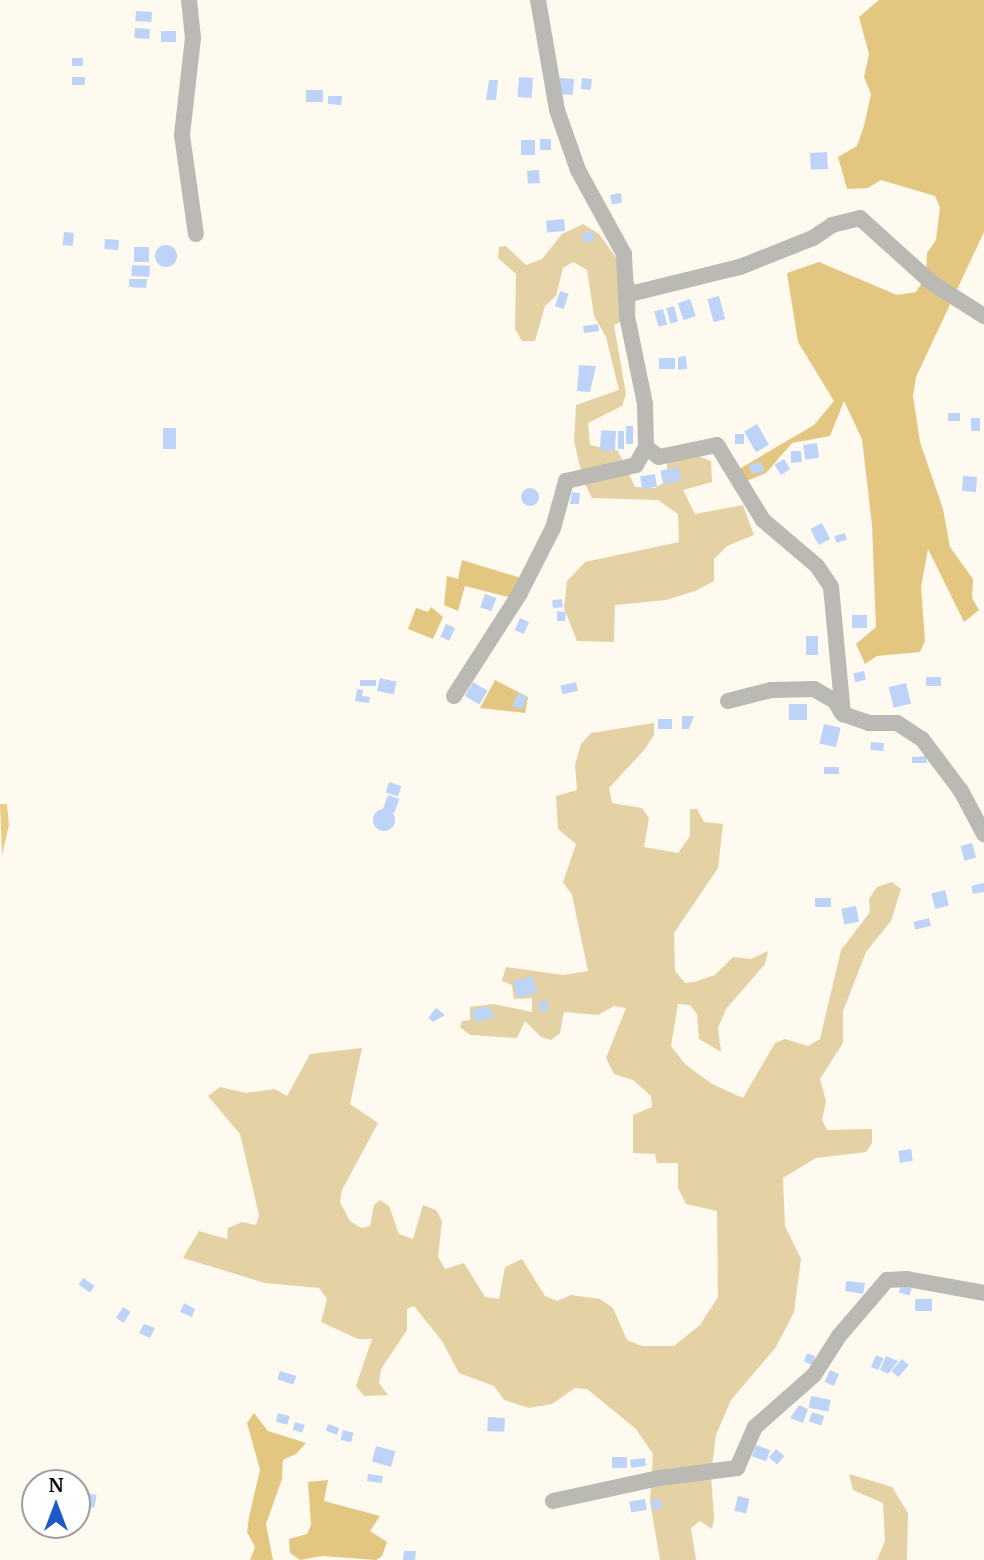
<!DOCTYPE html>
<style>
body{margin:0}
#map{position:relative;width:984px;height:1560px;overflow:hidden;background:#fefaef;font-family:Merriweather,serif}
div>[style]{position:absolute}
.green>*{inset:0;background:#e4d2a4}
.forest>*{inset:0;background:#e3c781}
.water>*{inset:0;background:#e8cc85}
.building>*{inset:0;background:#bdd3f8;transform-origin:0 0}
.round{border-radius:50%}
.minor>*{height:16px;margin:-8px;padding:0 8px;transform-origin:8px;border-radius:8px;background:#bbb9b3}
span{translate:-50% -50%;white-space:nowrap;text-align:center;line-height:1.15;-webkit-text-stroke:7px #fff;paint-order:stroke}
.north{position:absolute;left:21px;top:1469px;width:70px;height:70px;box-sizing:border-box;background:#fff;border:2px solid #9f9e9c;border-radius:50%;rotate:0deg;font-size:19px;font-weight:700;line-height:28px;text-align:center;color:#0e0c08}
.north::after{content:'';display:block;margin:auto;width:24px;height:32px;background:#1f59c6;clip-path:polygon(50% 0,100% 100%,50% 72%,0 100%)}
</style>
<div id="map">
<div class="green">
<i style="clip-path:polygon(583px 224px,599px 234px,637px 286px,635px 315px,614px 325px,626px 394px,622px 406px,588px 423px,590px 445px,618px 451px,635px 487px,655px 488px,667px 481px,667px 460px,695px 455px,711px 461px,712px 482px,683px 490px,695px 514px,743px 505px,754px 535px,727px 546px,714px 559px,714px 581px,695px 591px,666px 600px,615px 605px,614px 642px,577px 641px,564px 608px,567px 581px,585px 562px,679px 542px,678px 514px,658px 500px,592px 498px,583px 480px,574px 441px,576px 405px,619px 390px,606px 337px,594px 316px,587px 270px,573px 262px,563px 268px,556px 296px,545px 306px,535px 341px,522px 341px,515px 329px,516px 274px,498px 258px,499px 247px,506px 246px,526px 265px,542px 259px,562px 234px)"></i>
<i style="clip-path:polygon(654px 723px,654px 735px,645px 749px,609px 788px,612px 803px,642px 808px,649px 818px,644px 847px,678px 853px,690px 836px,690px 809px,697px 809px,704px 822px,723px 824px,718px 868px,674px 933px,675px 971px,685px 983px,694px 982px,715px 975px,733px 957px,751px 959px,768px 951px,765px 964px,726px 1009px,718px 1028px,721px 1052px,699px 1039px,697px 1014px,690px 1005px,678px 1004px,671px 1046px,685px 1064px,712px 1084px,743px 1098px,775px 1043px,785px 1039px,808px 1046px,820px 1039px,841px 950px,870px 912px,869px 899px,877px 887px,892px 882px,901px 889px,891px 921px,866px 952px,843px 1011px,843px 1043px,820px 1079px,826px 1101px,822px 1120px,827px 1130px,872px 1129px,872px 1143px,866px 1152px,816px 1158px,783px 1178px,785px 1226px,801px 1259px,794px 1312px,776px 1347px,731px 1400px,716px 1435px,711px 1474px,714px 1518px,712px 1529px,700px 1521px,691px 1528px,696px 1560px,660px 1560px,650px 1502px,653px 1454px,636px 1429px,587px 1389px,575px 1388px,552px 1404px,529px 1408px,504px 1400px,494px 1386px,459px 1373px,442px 1341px,414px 1306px,407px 1309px,407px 1330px,381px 1369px,379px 1383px,388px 1395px,364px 1396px,356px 1386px,372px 1339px,358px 1339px,321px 1322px,327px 1299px,319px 1288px,265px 1283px,183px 1258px,199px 1231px,227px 1239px,228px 1228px,242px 1222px,256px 1225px,259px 1215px,240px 1134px,208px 1096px,220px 1087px,246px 1093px,275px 1089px,287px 1096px,310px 1054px,362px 1048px,350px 1104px,378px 1123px,342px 1190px,340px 1202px,350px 1221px,361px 1228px,370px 1226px,374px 1205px,380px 1200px,389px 1206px,399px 1234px,413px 1239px,423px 1205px,436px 1210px,442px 1221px,438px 1257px,445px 1269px,464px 1263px,485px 1297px,499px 1299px,505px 1267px,522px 1259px,545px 1296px,557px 1301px,571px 1295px,600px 1299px,613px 1308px,627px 1340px,642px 1346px,674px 1346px,700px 1325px,718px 1297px,717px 1211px,686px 1204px,678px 1188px,678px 1163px,657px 1163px,655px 1154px,633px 1153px,633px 1115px,652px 1107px,651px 1096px,633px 1080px,614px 1074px,606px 1058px,626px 1008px,614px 1006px,598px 1015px,564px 1012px,560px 1033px,551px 1040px,541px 1037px,525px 1021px,517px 1038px,470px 1035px,460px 1027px,462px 1021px,470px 1020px,470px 1007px,493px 1004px,532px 1012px,532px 998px,514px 999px,512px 985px,502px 981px,506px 967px,563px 975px,588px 971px,572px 895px,563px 882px,576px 844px,558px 829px,556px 796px,577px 790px,575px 765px,581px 744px,591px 733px)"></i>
<i style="clip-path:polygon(849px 1474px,892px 1487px,908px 1513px,907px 1560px,877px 1560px,885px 1541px,883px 1503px,853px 1490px)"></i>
</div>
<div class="forest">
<i style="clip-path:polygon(879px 0,984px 0,984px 232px,916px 377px,913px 396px,920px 442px,943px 509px,950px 547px,973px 579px,972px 598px,979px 610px,964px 622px,928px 549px,921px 587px,925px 641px,920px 652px,877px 656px,865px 664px,856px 644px,876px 627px,872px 525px,862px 439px,844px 401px,830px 436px,792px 443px,766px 473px,747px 481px,734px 472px,814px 425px,834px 401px,798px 342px,787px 273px,819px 262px,897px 295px,916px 292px,926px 276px,927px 253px,936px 240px,940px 208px,935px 196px,881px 180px,868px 188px,847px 189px,838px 157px,857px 146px,864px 126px,871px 94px,864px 77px,869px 54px,859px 17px)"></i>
<i style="clip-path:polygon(462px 560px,521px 578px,512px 598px,465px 586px,458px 611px,444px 605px,447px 576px,458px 579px)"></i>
<i style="clip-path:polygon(431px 607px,443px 617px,433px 639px,408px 629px,416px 608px,428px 612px)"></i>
<i style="clip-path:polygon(495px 680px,528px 697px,525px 713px,480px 708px)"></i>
<i style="clip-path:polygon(254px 1413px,268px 1431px,306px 1443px,296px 1454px,283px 1460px,282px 1479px,266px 1524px,273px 1560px,250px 1560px,255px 1547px,247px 1532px,249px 1517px,260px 1470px,247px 1423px)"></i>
<i style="clip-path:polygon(328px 1480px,324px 1501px,380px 1516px,370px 1531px,387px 1542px,382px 1556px,376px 1560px,322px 1556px,300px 1560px,290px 1553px,289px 1539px,307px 1534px,311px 1525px,308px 1482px)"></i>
</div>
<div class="water">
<i style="clip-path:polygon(0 804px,7px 804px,9px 825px,2px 855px)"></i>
</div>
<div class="building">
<i style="left:136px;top:11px;width:16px;height:10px;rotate:4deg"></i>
<i style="left:135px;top:28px;width:15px;height:10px;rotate:4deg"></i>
<i style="left:161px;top:31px;width:15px;height:11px"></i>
<i style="left:72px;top:58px;width:11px;height:8px"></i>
<i style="left:72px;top:77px;width:13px;height:8px"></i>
<i style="left:519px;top:77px;width:14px;height:20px;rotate:4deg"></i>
<i style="left:560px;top:78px;width:14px;height:16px;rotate:4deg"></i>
<i style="left:582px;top:78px;width:10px;height:11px;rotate:6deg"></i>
<i style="clip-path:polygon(489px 80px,498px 80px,496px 100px,486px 100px)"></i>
<i style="left:306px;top:90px;width:17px;height:12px"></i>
<i style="clip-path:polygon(328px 96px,342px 96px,341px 105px,328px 104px)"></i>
<i style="left:540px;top:139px;width:11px;height:11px"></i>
<i style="left:521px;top:140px;width:14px;height:15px"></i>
<i style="left:827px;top:152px;width:17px;height:17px;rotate:87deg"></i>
<i style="left:539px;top:170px;width:13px;height:12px;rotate:86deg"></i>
<i style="clip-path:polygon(621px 193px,622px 203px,612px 204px,610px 195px)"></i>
<i style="left:564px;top:219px;width:12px;height:18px;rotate:85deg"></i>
<i style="clip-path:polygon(593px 231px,594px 241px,582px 242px,582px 233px)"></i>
<i style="left:64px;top:232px;width:10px;height:13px;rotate:6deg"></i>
<i style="left:105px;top:239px;width:14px;height:10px;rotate:4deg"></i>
<i class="round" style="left:155px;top:245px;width:22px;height:22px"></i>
<i style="left:134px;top:247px;width:15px;height:15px"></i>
<i style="left:132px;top:265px;width:18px;height:11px;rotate:3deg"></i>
<i style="clip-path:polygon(129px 279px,147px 279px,146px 288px,129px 287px)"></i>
<i style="left:560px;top:291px;width:9px;height:16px;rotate:18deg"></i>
<i style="left:719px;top:296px;width:24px;height:12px;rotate:75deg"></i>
<i style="left:690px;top:299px;width:18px;height:13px;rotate:71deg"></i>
<i style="left:674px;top:306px;width:16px;height:8px;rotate:75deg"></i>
<i style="left:663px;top:309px;width:16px;height:9px;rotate:75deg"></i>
<i style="left:598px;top:324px;width:7px;height:15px;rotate:82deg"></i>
<i style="clip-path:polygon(686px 356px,687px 369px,678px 370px,678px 357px)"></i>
<i style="left:675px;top:358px;width:11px;height:16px;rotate:90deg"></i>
<i style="clip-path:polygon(579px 365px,596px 366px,590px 392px,577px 391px)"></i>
<i style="left:948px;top:413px;width:12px;height:8px"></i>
<i style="left:971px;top:418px;width:9px;height:13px"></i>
<i style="left:757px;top:424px;width:24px;height:15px;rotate:60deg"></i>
<i style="left:626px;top:426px;width:7px;height:18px"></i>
<i style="left:163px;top:428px;width:13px;height:21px"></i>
<i style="left:616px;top:431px;width:20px;height:15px;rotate:93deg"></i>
<i style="left:618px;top:431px;width:6px;height:18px"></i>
<i style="left:735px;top:434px;width:9px;height:10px"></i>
<i style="left:817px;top:443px;width:15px;height:14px;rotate:82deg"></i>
<i style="clip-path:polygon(791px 451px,801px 451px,802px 462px,791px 463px)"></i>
<i style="left:784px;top:459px;width:12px;height:11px;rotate:59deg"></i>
<i style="left:762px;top:462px;width:10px;height:13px;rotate:79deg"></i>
<i style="left:678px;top:467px;width:14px;height:18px;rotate:78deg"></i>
<i style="left:655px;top:474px;width:13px;height:15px;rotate:81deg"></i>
<i style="left:963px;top:476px;width:14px;height:15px;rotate:4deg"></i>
<i class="round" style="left:521px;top:488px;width:18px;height:18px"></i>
<i style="clip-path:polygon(572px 492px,580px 493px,579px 504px,570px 504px)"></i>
<i style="left:822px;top:523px;width:18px;height:13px;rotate:63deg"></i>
<i style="left:845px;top:533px;width:7px;height:11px;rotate:74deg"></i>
<i style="left:485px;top:594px;width:12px;height:14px;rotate:20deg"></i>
<i style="left:562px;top:599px;width:8px;height:10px;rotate:83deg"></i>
<i style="clip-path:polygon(557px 611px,566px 612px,565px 621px,557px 621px)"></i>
<i style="left:852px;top:615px;width:15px;height:13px"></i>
<i style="left:520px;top:618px;width:10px;height:13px;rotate:24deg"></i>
<i style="left:446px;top:624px;width:10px;height:14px;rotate:24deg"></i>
<i style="left:806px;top:636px;width:12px;height:19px"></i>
<i style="left:864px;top:671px;width:9px;height:11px;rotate:77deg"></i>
<i style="left:926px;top:677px;width:15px;height:9px"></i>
<i style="left:380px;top:678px;width:17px;height:13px;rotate:13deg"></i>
<i style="left:360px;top:680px;width:16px;height:6px"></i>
<i style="left:473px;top:682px;width:17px;height:16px;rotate:31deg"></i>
<i style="left:576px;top:682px;width:9px;height:16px;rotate:77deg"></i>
<i style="left:906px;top:683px;width:21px;height:18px;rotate:76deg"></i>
<i style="clip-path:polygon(357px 689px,363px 690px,362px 696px,370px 697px,369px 703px,355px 701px)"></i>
<i style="left:518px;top:693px;width:10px;height:14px;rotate:24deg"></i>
<i style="left:789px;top:704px;width:18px;height:16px"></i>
<i style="clip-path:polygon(682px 716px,694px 716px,689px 729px,682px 729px)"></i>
<i style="left:658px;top:719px;width:14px;height:10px"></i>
<i style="left:824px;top:724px;width:17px;height:20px;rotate:13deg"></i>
<i style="left:871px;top:742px;width:13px;height:8px;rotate:4deg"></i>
<i style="clip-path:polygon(926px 756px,927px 763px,912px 763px,912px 757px)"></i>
<i style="left:824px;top:767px;width:15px;height:7px"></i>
<i style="left:389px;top:782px;width:13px;height:11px;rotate:18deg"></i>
<i style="left:388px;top:795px;width:12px;height:15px;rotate:20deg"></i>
<i class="round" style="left:373px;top:809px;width:22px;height:22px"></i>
<i style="left:972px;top:843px;width:15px;height:12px;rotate:74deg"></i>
<i style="clip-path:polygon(984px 883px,984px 892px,973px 894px,971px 886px)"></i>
<i style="left:945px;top:890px;width:16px;height:14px;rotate:76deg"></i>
<i style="left:815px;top:898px;width:16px;height:9px"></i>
<i style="left:856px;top:906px;width:16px;height:15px;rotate:79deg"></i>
<i style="left:929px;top:918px;width:8px;height:16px;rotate:76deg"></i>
<i style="left:532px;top:976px;width:17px;height:20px;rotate:73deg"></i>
<i style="left:539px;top:1001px;width:9px;height:10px"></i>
<i style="clip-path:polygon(488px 1006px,495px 1017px,474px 1022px,472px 1010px)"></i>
<i style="clip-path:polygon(436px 1008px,445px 1015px,433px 1022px,428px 1018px)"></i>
<i style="left:911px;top:1149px;width:12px;height:13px;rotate:81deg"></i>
<i style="left:83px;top:1278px;width:14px;height:8px;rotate:34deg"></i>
<i style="clip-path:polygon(846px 1281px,865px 1283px,863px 1294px,845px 1291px)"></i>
<i style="left:902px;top:1281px;width:11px;height:12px;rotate:15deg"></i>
<i style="left:915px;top:1299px;width:17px;height:12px"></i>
<i style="clip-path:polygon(184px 1303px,195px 1309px,192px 1317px,180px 1312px)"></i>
<i style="left:123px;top:1307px;width:9px;height:13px;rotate:32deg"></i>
<i style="clip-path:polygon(144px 1324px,155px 1328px,150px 1338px,139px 1333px)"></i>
<i style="left:807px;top:1353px;width:9px;height:9px;rotate:21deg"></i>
<i style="left:876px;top:1355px;width:8px;height:13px;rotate:23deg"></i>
<i style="clip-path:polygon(886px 1356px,898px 1361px,888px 1374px,880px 1370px)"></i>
<i style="left:902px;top:1359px;width:9px;height:16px;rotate:41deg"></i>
<i style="left:830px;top:1370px;width:10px;height:13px;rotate:24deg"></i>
<i style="left:280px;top:1371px;width:17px;height:9px;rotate:17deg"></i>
<i style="left:811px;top:1396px;width:20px;height:12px;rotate:11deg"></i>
<i style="clip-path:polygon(799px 1405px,808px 1409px,803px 1423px,790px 1418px)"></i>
<i style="left:812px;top:1412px;width:13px;height:10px;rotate:18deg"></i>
<i style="left:278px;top:1413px;width:12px;height:9px;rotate:14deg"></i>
<i style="left:488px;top:1417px;width:17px;height:14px;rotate:3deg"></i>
<i style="left:295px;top:1422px;width:10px;height:8px;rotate:17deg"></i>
<i style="left:328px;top:1424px;width:12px;height:7px;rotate:20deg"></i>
<i style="left:343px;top:1430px;width:11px;height:10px;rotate:15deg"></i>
<i style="left:756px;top:1445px;width:15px;height:12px;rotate:20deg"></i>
<i style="left:376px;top:1446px;width:20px;height:16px;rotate:15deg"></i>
<i style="left:776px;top:1449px;width:11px;height:11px;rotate:41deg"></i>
<i style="left:612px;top:1457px;width:15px;height:11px"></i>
<i style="left:645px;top:1458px;width:8px;height:15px;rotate:83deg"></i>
<i style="left:368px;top:1474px;width:15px;height:7px;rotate:8deg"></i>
<i style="left:81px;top:1492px;width:16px;height:13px;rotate:11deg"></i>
<i style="left:738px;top:1496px;width:12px;height:15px;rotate:14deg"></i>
<i style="left:660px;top:1498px;width:11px;height:9px;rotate:80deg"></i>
<i style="left:645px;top:1499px;width:11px;height:16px;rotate:80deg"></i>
<i style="clip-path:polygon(404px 1551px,416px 1551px,415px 1560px,403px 1560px)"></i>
</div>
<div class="minor">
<i style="left:189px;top:0;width:38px;rotate:84deg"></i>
<i style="left:193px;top:38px;width:98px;rotate:96.5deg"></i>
<i style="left:182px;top:135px;width:100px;rotate:82deg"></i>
<i style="left:626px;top:295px;width:117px;rotate:-13.8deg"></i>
<i style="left:740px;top:267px;width:79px;rotate:-21.7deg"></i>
<i style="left:813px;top:238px;width:23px;rotate:-34deg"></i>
<i style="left:832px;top:225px;width:29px;rotate:-14deg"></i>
<i style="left:860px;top:218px;width:97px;rotate:42.1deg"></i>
<i style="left:932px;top:283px;width:62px;rotate:32.4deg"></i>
<i style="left:646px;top:447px;width:16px;rotate:38deg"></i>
<i style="left:659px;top:457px;width:59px;rotate:-11.7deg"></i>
<i style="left:717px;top:445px;width:88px;rotate:58.5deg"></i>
<i style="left:763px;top:520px;width:71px;rotate:40.4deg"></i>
<i style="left:817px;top:566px;width:25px;rotate:56deg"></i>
<i style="left:831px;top:587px;width:128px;rotate:84.6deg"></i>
<i style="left:843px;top:714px;width:28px;rotate:19deg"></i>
<i style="left:869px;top:723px;width:28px"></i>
<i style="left:897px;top:723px;width:30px;rotate:33deg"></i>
<i style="left:922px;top:739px;width:65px;rotate:53.1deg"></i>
<i style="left:961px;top:791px;width:49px;rotate:61.9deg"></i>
<i style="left:454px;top:696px;width:122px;rotate:-57.3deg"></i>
<i style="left:520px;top:593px;width:73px;rotate:-63.1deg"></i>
<i style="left:553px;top:528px;width:49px;rotate:-74.5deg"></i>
<i style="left:566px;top:481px;width:72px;rotate:-12.9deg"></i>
<i style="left:636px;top:465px;width:21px;rotate:-61deg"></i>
<i style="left:646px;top:447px;width:43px;rotate:-91.3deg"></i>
<i style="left:645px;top:404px;width:90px;rotate:-101.6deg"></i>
<i style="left:627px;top:316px;width:62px;rotate:-92.8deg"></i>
<i style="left:624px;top:254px;width:96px;rotate:-118.7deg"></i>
<i style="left:578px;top:170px;width:64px;rotate:-109.3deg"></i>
<i style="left:557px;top:110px;width:112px;rotate:-99.8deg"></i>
<i style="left:728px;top:701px;width:44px;rotate:-14.3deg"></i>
<i style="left:771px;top:690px;width:43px;rotate:-1.3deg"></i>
<i style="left:814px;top:689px;width:24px;rotate:30deg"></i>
<i style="left:835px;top:701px;width:13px;rotate:61deg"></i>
<i style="left:553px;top:1501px;width:108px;rotate:-12.2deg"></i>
<i style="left:659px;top:1478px;width:79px;rotate:-7.3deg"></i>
<i style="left:737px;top:1468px;width:45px;rotate:-66.3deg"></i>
<i style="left:755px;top:1427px;width:79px;rotate:-41.4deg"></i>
<i style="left:814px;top:1375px;width:46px;rotate:-57.3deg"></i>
<i style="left:839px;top:1336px;width:74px;rotate:-49.4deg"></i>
<i style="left:887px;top:1280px;width:20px;rotate:-3deg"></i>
<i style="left:907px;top:1279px;width:78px;rotate:10.3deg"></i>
</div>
<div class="north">N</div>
</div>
